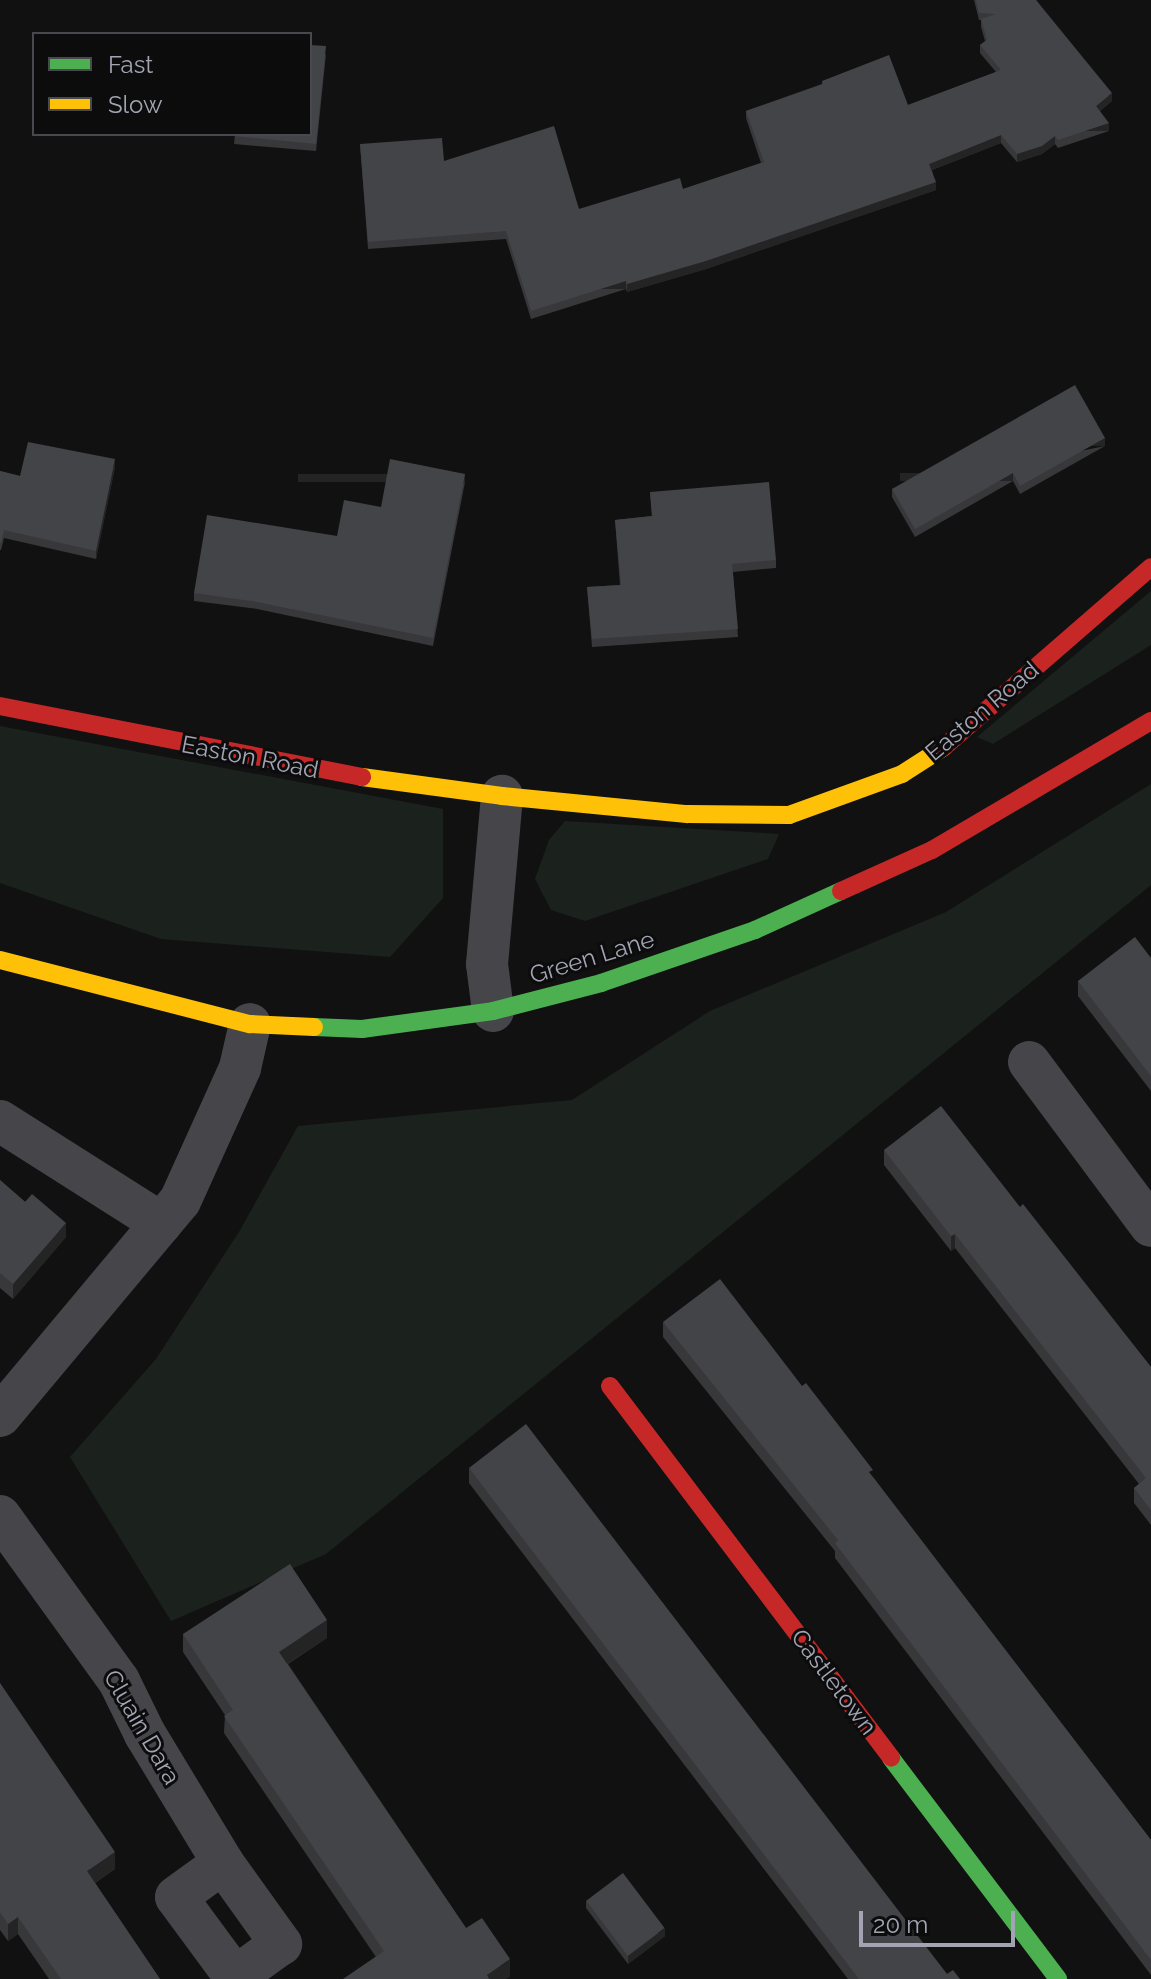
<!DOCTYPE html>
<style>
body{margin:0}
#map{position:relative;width:1151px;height:1979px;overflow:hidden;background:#111112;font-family:Raleway,sans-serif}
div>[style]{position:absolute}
.green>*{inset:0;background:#1b221d}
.street>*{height:42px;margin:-21px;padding:0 21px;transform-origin:21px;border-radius:21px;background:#46464a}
.fast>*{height:18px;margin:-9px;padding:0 9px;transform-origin:9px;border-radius:9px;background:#4caf50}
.slow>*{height:18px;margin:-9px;padding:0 9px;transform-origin:9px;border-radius:9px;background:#ffc107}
.jam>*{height:18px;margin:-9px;padding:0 9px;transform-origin:9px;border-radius:9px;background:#c62828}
.wall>*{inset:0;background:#38383b}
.shaded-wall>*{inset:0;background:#242425;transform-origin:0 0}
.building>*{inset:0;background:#434448;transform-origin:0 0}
span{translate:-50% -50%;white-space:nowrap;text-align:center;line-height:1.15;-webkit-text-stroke:6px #0c0c0d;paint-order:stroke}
.street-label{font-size:24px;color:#a2a4b3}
.legend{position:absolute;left:32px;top:32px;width:280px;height:104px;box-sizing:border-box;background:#0c0c0d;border:2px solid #48494f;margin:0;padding:10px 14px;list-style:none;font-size:24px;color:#a2a4b3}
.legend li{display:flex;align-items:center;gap:16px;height:40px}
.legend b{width:40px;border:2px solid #48494f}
.scale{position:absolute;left:859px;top:1911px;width:156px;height:36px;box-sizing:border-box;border:4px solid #a2a4b3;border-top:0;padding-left:10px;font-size:24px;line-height:28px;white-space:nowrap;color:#a2a4b3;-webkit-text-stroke:6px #0c0c0d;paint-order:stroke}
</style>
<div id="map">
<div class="green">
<i style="clip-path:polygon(1151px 591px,1151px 645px,993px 744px,977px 737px)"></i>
<i style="clip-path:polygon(0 726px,443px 809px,443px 898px,390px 957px,161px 939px,0 883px)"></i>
<i style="clip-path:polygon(1151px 784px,1151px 885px,326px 1554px,171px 1621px,70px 1457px,156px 1359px,239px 1232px,298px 1126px,572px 1100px,710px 1011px,946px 912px)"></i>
<i style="clip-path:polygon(565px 821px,779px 834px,768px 859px,585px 921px,551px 910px,535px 879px,549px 840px)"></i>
</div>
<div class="street">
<i style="left:493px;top:1011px;width:47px;rotate:-97.3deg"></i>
<i style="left:487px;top:964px;width:169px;rotate:-84.9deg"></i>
<i style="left:1029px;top:1062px;width:204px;rotate:53.4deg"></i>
<i style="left:0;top:1121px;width:191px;rotate:32.4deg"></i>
<i style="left:0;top:1416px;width:280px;rotate:-50.1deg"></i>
<i style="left:180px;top:1201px;width:146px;rotate:-65.7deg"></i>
<i style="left:240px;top:1068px;width:45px;rotate:-77.2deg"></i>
<i style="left:0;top:1516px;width:203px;rotate:54.2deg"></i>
<i style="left:119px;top:1681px;width:59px;rotate:63.9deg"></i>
<i style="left:145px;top:1734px;width:151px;rotate:58.8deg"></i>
<i style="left:223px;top:1863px;width:100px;rotate:54.4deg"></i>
<i style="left:281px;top:1944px;width:57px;rotate:144.3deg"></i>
<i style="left:235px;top:1977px;width:99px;rotate:-126.4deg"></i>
<i style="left:176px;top:1897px;width:58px;rotate:-35.9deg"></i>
</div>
<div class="fast">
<i style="left:314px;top:1027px;width:48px;rotate:2.4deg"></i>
<i style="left:362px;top:1029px;width:132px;rotate:-7.8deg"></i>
<i style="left:493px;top:1011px;width:112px;rotate:-14.5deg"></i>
<i style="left:601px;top:983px;width:163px;rotate:-19deg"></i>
<i style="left:755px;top:930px;width:94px;rotate:-24.4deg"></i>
<i style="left:891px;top:1758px;width:277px;rotate:52.9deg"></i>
</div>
<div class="slow">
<i style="left:362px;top:777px;width:141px;rotate:7.7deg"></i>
<i style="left:502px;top:796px;width:186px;rotate:5.6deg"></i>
<i style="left:687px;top:814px;width:102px;rotate:0.6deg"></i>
<i style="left:789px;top:815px;width:120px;rotate:-19.9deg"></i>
<i style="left:902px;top:774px;width:50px;rotate:-32.7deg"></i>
<i style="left:0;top:960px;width:258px;rotate:14.4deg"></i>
<i style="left:250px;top:1024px;width:64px;rotate:2.7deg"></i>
</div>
<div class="jam">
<i style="left:0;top:706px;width:369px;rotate:11.1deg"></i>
<i style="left:944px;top:747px;width:274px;rotate:-41deg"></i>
<i style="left:841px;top:891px;width:100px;rotate:-24.3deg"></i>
<i style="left:932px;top:850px;width:254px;rotate:-30.5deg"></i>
<i style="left:610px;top:1386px;width:466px;rotate:52.9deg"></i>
</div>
<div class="wall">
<i style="clip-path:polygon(974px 0,1036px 0,1112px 101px,1100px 111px,1109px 131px,1058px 148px,1055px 144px,1042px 154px,1017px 162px,1001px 143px,932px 170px,936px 190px,706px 269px,627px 292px,626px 289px,531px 319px,506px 239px,368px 249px,360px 144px,444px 161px,579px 209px,683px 189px,761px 163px,746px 118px,746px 111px,822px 84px,822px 81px,908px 105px,996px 72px,980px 53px,980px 45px,985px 41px,981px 27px,981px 20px,979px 20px)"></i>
<i style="clip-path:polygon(326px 54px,316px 151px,234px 144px,235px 134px)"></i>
<i style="clip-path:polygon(1105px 446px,1020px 494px,1013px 481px,915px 537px,892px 497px,892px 489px)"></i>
<i style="clip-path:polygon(115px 467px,96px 559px,4px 538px,1px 550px,0 550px,0 471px,20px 476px)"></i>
<i style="clip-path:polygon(465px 482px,433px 646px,257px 609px,194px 601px,194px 593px,337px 536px,381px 507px)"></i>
<i style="clip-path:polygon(650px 492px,776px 560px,776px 568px,733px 572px,738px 637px,592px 647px,587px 587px,620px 585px,615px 520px,652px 516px)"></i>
<i style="clip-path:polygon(1151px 958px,1151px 1091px,1078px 996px,1078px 981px)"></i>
<i style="clip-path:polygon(884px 1150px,1020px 1207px,1151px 1367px,1151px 1525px,1134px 1503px,1134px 1488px,1139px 1484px,955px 1248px,951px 1251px,884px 1165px)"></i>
<i style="clip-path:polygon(0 1180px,66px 1237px,13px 1299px,0 1288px)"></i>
<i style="clip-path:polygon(663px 1322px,873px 1477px,1151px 1840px,1151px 1975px,835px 1558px,835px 1551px,663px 1337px)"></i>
<i style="clip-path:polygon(469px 1468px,947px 1974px,960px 1979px,848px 1979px,469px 1483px)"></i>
<i style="clip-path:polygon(183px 1634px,327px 1638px,288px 1664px,466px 1928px,510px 1977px,376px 1957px,224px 1733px,225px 1715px,183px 1652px)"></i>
<i style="clip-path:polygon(0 1683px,115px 1869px,95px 1883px,160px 1979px,49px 1979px,18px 1934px,8px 1941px,0 1930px)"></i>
<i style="clip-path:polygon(586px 1901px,665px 1936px,628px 1964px,586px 1908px)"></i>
</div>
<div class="shaded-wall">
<i style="clip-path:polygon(1112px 93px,1112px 101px,1096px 114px,1096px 106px)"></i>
<i style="left:1109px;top:123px;width:8px;height:54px;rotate:90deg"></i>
<i style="clip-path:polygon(1001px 135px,1001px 143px,929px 171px,929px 164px)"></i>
<i style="clip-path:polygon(1055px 136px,1055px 144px,1042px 154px,1017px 162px,1017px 154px)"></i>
<i style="clip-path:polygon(936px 182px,936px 190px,706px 269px,627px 292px,627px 284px)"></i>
<i style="left:626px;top:281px;width:8px;height:100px;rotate:90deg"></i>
<i style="left:1105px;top:438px;width:8px;height:98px;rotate:90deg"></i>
<i style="clip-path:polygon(115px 459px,115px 467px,96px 559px,96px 551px)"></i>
<i style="left:1013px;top:473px;width:8px;height:113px;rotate:90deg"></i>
<i style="left:465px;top:474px;width:8px;height:167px;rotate:90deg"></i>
<i style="clip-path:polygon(66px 1223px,66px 1237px,13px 1299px,13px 1284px)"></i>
<i style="clip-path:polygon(955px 1234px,955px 1248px,951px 1251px,951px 1236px)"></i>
<i style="clip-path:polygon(327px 1620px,327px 1638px,279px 1669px,279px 1652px)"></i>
<i style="clip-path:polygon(115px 1852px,115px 1869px,87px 1888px,87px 1871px)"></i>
<i style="clip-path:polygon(18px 1917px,18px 1934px,8px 1941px,8px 1924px)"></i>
<i style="clip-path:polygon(665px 1928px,665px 1936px,628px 1964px,628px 1956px)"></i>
<i style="clip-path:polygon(510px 1959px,510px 1977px,506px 1979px,487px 1979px,487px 1975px)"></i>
</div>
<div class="building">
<i style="clip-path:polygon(976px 0,1036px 0,1112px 93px,1096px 106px,1109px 123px,1058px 140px,1055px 136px,1042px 146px,1017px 154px,1001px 135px,929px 164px,936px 182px,706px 261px,627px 284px,626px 281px,531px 311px,506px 231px,368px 242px,360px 144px,442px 138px,444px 161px,554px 126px,579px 209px,680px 178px,683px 189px,764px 162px,746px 111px,823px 84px,822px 81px,889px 55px,908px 105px,1001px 70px,980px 45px,987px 40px,981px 19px,996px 14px,979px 13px)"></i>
<i style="clip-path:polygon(310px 45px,326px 46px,316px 144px,234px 136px,235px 134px,310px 134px)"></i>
<i style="clip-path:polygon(1075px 385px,1105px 438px,1020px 486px,1013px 473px,915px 529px,892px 489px)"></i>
<i style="clip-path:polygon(28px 442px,115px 459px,96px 551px,4px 530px,1px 543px,0 542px,0 471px,20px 476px)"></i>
<i style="clip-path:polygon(390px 459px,465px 474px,433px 638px,257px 602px,194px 593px,207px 515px,337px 536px,344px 500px,381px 507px)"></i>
<i style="clip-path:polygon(769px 482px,776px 560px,732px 564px,738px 629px,592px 639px,587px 587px,621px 585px,615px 520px,652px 516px,650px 492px)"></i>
<i style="clip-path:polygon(1135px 937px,1151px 958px,1151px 1076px,1078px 981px)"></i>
<i style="clip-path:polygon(941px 1106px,1020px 1207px,1023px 1204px,1151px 1367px,1151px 1510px,1134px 1488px,1146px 1478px,955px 1234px,951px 1236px,884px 1150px)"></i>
<i style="clip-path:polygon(0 1180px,25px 1202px,32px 1194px,66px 1223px,13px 1284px,0 1273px)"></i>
<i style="clip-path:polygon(720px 1279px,802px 1386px,806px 1383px,873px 1470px,869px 1472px,1151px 1840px,1151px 1960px,835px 1543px,838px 1540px,663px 1322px)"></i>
<i style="clip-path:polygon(526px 1424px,947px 1974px,953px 1970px,960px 1979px,859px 1979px,469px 1468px)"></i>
<i style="clip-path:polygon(290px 1564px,327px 1620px,279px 1652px,466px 1928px,482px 1918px,510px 1959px,487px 1975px,489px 1979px,343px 1979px,384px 1951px,224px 1716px,233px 1710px,183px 1634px)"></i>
<i style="clip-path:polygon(0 1683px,115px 1852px,87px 1871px,160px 1979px,61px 1979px,18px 1917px,8px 1924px,0 1912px)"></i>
<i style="left:623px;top:1873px;width:69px;height:46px;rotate:53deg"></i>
</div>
<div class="street-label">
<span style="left:982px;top:711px;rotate:-40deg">Easton Road</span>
<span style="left:250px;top:757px;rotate:11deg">Easton Road</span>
<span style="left:592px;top:957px;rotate:-17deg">Green Lane</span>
<span style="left:834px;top:1682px;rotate:53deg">Castletown</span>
<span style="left:142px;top:1727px;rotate:60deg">Cluain Dara</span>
</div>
<ul class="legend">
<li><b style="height:10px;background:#4caf50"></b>Fast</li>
<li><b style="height:10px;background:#ffc107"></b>Slow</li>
</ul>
<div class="scale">20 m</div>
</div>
